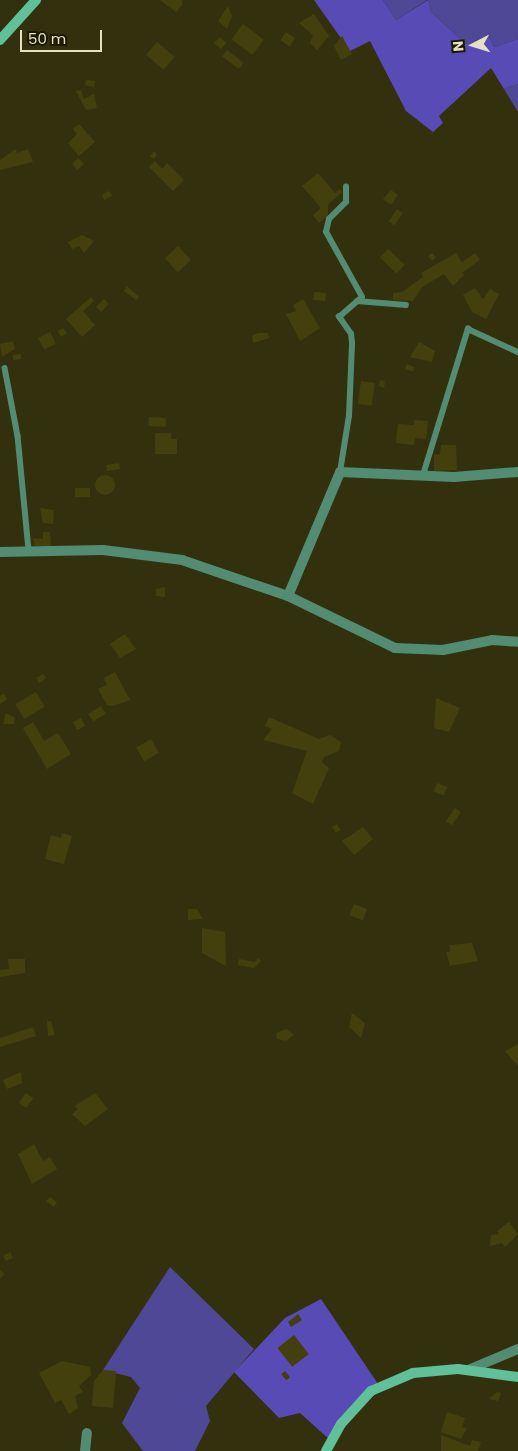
<!DOCTYPE html>
<style>
body{margin:0}
#map{position:relative;width:518px;height:1451px;overflow:hidden;background:#33300e;font-family:Poppins,sans-serif}
div>[style]{position:absolute}
.green>*{inset:0;background:#4f4897}
.forest>*{inset:0;background:#584bb5}
.building>*{inset:0;background:#44400e;transform-origin:0 0}
.round{border-radius:50%}
.lane>*{height:5.5px;margin:-2.75px;padding:0 2.75px;transform-origin:2.75px;border-radius:2.75px;background:#528c73}
.street>*{height:10px;margin:-5px;padding:0 5px;transform-origin:5px;border-radius:5px;background:#528c73}
.secondary>*{height:10px;margin:-5px;padding:0 5px;transform-origin:5px;border-radius:5px;background:#60c099}
span{translate:-50% -50%;white-space:nowrap;text-align:center;line-height:1.15;-webkit-text-stroke:4px #1a1800;paint-order:stroke}
.north{position:absolute;left:448px;top:20px;width:50px;height:50px;-webkit-text-stroke:4px #1a1800;paint-order:stroke;rotate:265deg;font-size:14px;font-weight:700;line-height:20px;text-align:center;color:#e3e1c1}
.north::after{content:'';display:block;margin:auto;width:18px;height:22px;background:#e3e1c1;clip-path:polygon(50% 0,100% 100%,50% 72%,0 100%)}
.scale{position:absolute;left:20px;top:30px;width:82px;height:22px;box-sizing:border-box;border:2px solid #e3e1c1;border-top:0;padding-left:6px;font-size:15px;line-height:18px;white-space:nowrap;color:#e3e1c1;-webkit-text-stroke:4px #1a1800;paint-order:stroke}
</style>
<div id="map">
<div class="green">
<i style="clip-path:polygon(383px 0,427px 0,396px 20px)"></i>
<i style="clip-path:polygon(428px 0,518px 0,518px 39px,494px 47px,489px 36px,466px 44px,431px 12px)"></i>
<i style="clip-path:polygon(518px 84px,518px 112px,504px 89px)"></i>
<i style="clip-path:polygon(170px 1267px,254px 1349px,206px 1406px,210px 1421px,195px 1451px,143px 1451px,122px 1423px,140px 1388px,131px 1377px,103px 1370px)"></i>
</div>
<div class="forest">
<i style="clip-path:polygon(314px 0,383px 0,396px 20px,428px 0,431px 12px,466px 44px,489px 36px,494px 47px,518px 39px,518px 84px,504px 89px,491px 68px,439px 116px,443px 123px,433px 132px,406px 111px,370px 41px,350px 51px)"></i>
<i style="clip-path:polygon(321px 1299px,378px 1384px,330px 1440px,300px 1413px,279px 1418px,234px 1372px,285px 1318px)"></i>
</div>
<div class="building">
<i style="clip-path:polygon(160px 0,182px 0,182px 5px,176px 12px)"></i>
<i style="clip-path:polygon(228px 6px,232px 16px,227px 29px,218px 21px)"></i>
<i style="clip-path:polygon(314px 14px,329px 36px,317px 50px,310px 43px,313px 35px,299px 23px)"></i>
<i style="left:243px;top:24px;width:26px;height:19px;rotate:37deg"></i>
<i style="left:286px;top:32px;width:11px;height:10px;rotate:34deg"></i>
<i style="clip-path:polygon(342px 36px,352px 54px,341px 60px,334px 46px)"></i>
<i style="clip-path:polygon(220px 37px,226px 43px,221px 49px,214px 43px)"></i>
<i style="left:157px;top:42px;width:23px;height:17px;rotate:40deg"></i>
<i style="left:227px;top:50px;width:21px;height:8px;rotate:37deg"></i>
<i style="clip-path:polygon(86px 80px,95px 81px,94px 87px,85px 85px)"></i>
<i style="clip-path:polygon(81px 90px,84px 99px,94px 94px,97px 108px,86px 110px,76px 91px)"></i>
<i style="clip-path:polygon(79px 124px,95px 142px,79px 156px,68px 143px,77px 134px,73px 129px)"></i>
<i style="clip-path:polygon(16px 149px,17px 153px,28px 149px,33px 162px,0 170px,0 160px)"></i>
<i style="clip-path:polygon(154px 151px,157px 155px,154px 159px,150px 156px)"></i>
<i style="clip-path:polygon(78px 158px,84px 164px,77px 170px,72px 164px)"></i>
<i style="clip-path:polygon(155px 161px,162px 169px,167px 163px,184px 180px,173px 191px,149px 167px)"></i>
<i style="clip-path:polygon(318px 173px,335px 193px,339px 189px,342px 192px,328px 205px,328px 215px,319px 223px,313px 215px,321px 208px,302px 186px)"></i>
<i style="clip-path:polygon(391px 190px,398px 195px,391px 205px,383px 199px)"></i>
<i style="clip-path:polygon(109px 191px,112px 196px,104px 200px,102px 195px)"></i>
<i style="left:397px;top:209px;width:7px;height:15px;rotate:34deg"></i>
<i style="clip-path:polygon(82px 235px,94px 241px,84px 253px,79px 246px,72px 249px,68px 242px)"></i>
<i style="left:178px;top:246px;width:19px;height:18px;rotate:47deg"></i>
<i style="left:388px;top:249px;width:23px;height:12px;rotate:43deg"></i>
<i style="left:432px;top:253px;width:6px;height:5px;rotate:51deg"></i>
<i style="clip-path:polygon(456px 253px,462px 262px,475px 253px,480px 260px,462px 273px,464px 275px,453px 286px,444px 274px,422px 287px,413px 301px,393px 300px,393px 293px,402px 292px,423px 277px,421px 273px)"></i>
<i style="clip-path:polygon(127px 286px,139px 297px,136px 300px,124px 291px)"></i>
<i style="clip-path:polygon(475px 288px,483px 299px,490px 289px,499px 294px,486px 319px,472px 312px,463px 295px)"></i>
<i style="left:314px;top:292px;width:12px;height:8px;rotate:5deg"></i>
<i style="clip-path:polygon(91px 297px,94px 301px,83px 311px,95px 325px,82px 337px,66px 319px)"></i>
<i style="left:104px;top:299px;width:7px;height:11px;rotate:45deg"></i>
<i style="clip-path:polygon(303px 299px,320px 328px,300px 341px,286px 314px,296px 311px,293px 305px)"></i>
<i style="clip-path:polygon(63px 328px,67px 333px,61px 337px,58px 331px)"></i>
<i style="left:50px;top:332px;width:13px;height:13px;rotate:63deg"></i>
<i style="clip-path:polygon(258px 333px,268px 333px,269px 338px,253px 343px,252px 336px)"></i>
<i style="clip-path:polygon(13px 341px,15px 349px,2px 357px,0 344px)"></i>
<i style="clip-path:polygon(419px 342px,435px 351px,432px 362px,410px 357px)"></i>
<i style="clip-path:polygon(21px 354px,21px 359px,13px 360px,13px 355px)"></i>
<i style="left:407px;top:364px;width:8px;height:5px;rotate:23deg"></i>
<i style="clip-path:polygon(380px 380px,385px 381px,384px 388px,379px 386px)"></i>
<i style="left:361px;top:381px;width:14px;height:23px;rotate:8deg"></i>
<i style="left:149px;top:417px;width:17px;height:9px;rotate:3deg"></i>
<i style="clip-path:polygon(414px 420px,428px 421px,426px 439px,415px 438px,414px 445px,396px 443px,398px 424px,414px 425px)"></i>
<i style="clip-path:polygon(155px 433px,171px 433px,171px 439px,177px 439px,177px 454px,155px 454px)"></i>
<i style="clip-path:polygon(441px 445px,456px 445px,457px 470px,434px 471px,434px 455px,440px 454px)"></i>
<i style="left:119px;top:463px;width:6px;height:13px;rotate:81deg"></i>
<i class="round" style="left:95px;top:475px;width:20px;height:20px"></i>
<i style="left:75px;top:488px;width:15px;height:9px"></i>
<i style="clip-path:polygon(40px 508px,54px 510px,53px 524px,43px 523px)"></i>
<i style="clip-path:polygon(43px 532px,50px 532px,51px 547px,35px 546px,33px 538px,43px 539px)"></i>
<i style="clip-path:polygon(165px 587px,165px 597px,156px 596px,156px 589px)"></i>
<i style="clip-path:polygon(125px 634px,136px 649px,120px 658px,110px 644px)"></i>
<i style="clip-path:polygon(115px 672px,130px 700px,113px 706px,107px 705px,98px 689px,107px 685px,104px 678px)"></i>
<i style="clip-path:polygon(43px 674px,46px 678px,39px 683px,36px 678px)"></i>
<i style="left:36px;top:692px;width:17px;height:24px;rotate:59deg"></i>
<i style="clip-path:polygon(4px 694px,7px 699px,0 704px,0 696px)"></i>
<i style="clip-path:polygon(436px 698px,460px 708px,449px 732px,434px 728px)"></i>
<i style="left:101px;top:706px;width:9px;height:15px;rotate:58deg"></i>
<i style="clip-path:polygon(6px 713px,15px 718px,14px 724px,3px 724px)"></i>
<i style="clip-path:polygon(269px 717px,319px 739px,330px 735px,341px 742px,339px 751px,324px 757px,322px 762px,329px 768px,313px 804px,292px 793px,307px 751px,263px 740px,272px 729px,265px 726px)"></i>
<i style="left:81px;top:718px;width:9px;height:9px;rotate:63deg"></i>
<i style="clip-path:polygon(33px 722px,44px 741px,58px 733px,71px 754px,47px 769px,23px 728px)"></i>
<i style="left:151px;top:739px;width:16px;height:17px;rotate:60deg"></i>
<i style="left:437px;top:783px;width:11px;height:9px;rotate:22deg"></i>
<i style="left:455px;top:808px;width:7px;height:16px;rotate:34deg"></i>
<i style="clip-path:polygon(337px 824px,340px 830px,336px 833px,332px 827px)"></i>
<i style="clip-path:polygon(363px 827px,373px 839px,354px 855px,342px 841px)"></i>
<i style="clip-path:polygon(62px 833px,72px 836px,64px 864px,45px 859px,51px 835px,61px 838px)"></i>
<i style="left:354px;top:904px;width:14px;height:12px;rotate:21deg"></i>
<i style="clip-path:polygon(188px 909px,197px 909px,203px 919px,188px 920px)"></i>
<i style="clip-path:polygon(202px 928px,225px 932px,226px 966px,202px 953px)"></i>
<i style="clip-path:polygon(472px 943px,478px 961px,450px 966px,446px 952px,450px 952px,450px 945px)"></i>
<i style="clip-path:polygon(258px 958px,261px 961px,254px 968px,238px 965px,239px 959px,255px 962px)"></i>
<i style="clip-path:polygon(8px 959px,25px 959px,25px 973px,0 977px,0 970px,9px 969px)"></i>
<i style="clip-path:polygon(352px 1013px,365px 1023px,361px 1038px,349px 1027px)"></i>
<i style="clip-path:polygon(47px 1021px,51px 1021px,55px 1035px,48px 1036px)"></i>
<i style="clip-path:polygon(33px 1027px,36px 1036px,0 1047px,0 1038px)"></i>
<i style="clip-path:polygon(286px 1029px,294px 1035px,286px 1041px,277px 1039px,276px 1033px)"></i>
<i style="clip-path:polygon(518px 1044px,518px 1066px,505px 1051px)"></i>
<i style="clip-path:polygon(21px 1072px,22px 1083px,7px 1089px,3px 1080px)"></i>
<i style="left:26px;top:1093px;width:9px;height:12px;rotate:36deg"></i>
<i style="clip-path:polygon(95px 1093px,108px 1109px,85px 1126px,72px 1114px,78px 1109px,75px 1106px)"></i>
<i style="clip-path:polygon(34px 1144px,43px 1161px,50px 1157px,57px 1169px,32px 1184px,18px 1154px)"></i>
<i style="clip-path:polygon(50px 1197px,57px 1202px,54px 1207px,46px 1201px)"></i>
<i style="clip-path:polygon(509px 1222px,518px 1234px,505px 1247px,502px 1243px,490px 1246px,491px 1235px,499px 1234px,497px 1231px)"></i>
<i style="clip-path:polygon(10px 1252px,13px 1258px,6px 1261px,3px 1256px)"></i>
<i style="clip-path:polygon(0 1270px,5px 1274px,0 1278px)"></i>
<i style="clip-path:polygon(298px 1314px,302px 1320px,291px 1327px,288px 1322px)"></i>
<i style="left:294px;top:1335px;width:24px;height:21px;rotate:52deg"></i>
<i style="clip-path:polygon(62px 1361px,90px 1367px,91px 1375px,79px 1386px,83px 1392px,75px 1396px,78px 1408px,69px 1414px,61px 1400px,55px 1403px,39px 1373px)"></i>
<i style="clip-path:polygon(103px 1370px,116px 1371px,113px 1408px,92px 1406px,94px 1381px)"></i>
<i style="left:285px;top:1371px;width:8px;height:5px;rotate:50deg"></i>
<i style="clip-path:polygon(497px 1392px,501px 1393px,498px 1401px,489px 1399px)"></i>
<i style="clip-path:polygon(447px 1412px,465px 1418px,462px 1427px,467px 1428px,461px 1439px,441px 1432px)"></i>
<i style="clip-path:polygon(441px 1435px,470px 1446px,472px 1440px,481px 1442px,478px 1451px,441px 1451px)"></i>
</div>
<div class="lane">
<i style="left:357px;top:301px;width:49px;rotate:4.7deg"></i>
<i style="left:5px;top:368px;width:69px;rotate:79.2deg"></i>
<i style="left:18px;top:436px;width:116px;rotate:84.5deg"></i>
<i style="left:340px;top:472px;width:57px;rotate:-80.9deg"></i>
<i style="left:349px;top:416px;width:73px;rotate:-87.6deg"></i>
<i style="left:352px;top:343px;width:9px;rotate:-96deg"></i>
<i style="left:351px;top:334px;width:21px;rotate:-125deg"></i>
<i style="left:339px;top:317px;width:30px;rotate:-41deg"></i>
<i style="left:362px;top:297px;width:74px;rotate:-119deg"></i>
<i style="left:326px;top:232px;width:13px;rotate:-77deg"></i>
<i style="left:329px;top:219px;width:24px;rotate:-45deg"></i>
<i style="left:346px;top:202px;width:15px;rotate:-90deg"></i>
<i style="left:423px;top:475px;width:153px;rotate:-72.9deg"></i>
<i style="left:468px;top:329px;width:55px;rotate:24.7deg"></i>
</div>
<div class="street">
<i style="left:0;top:552px;width:103px;rotate:-1.1deg"></i>
<i style="left:103px;top:550px;width:80px;rotate:7.2deg"></i>
<i style="left:182px;top:560px;width:112px;rotate:18.8deg"></i>
<i style="left:288px;top:596px;width:119px;rotate:25.9deg"></i>
<i style="left:395px;top:648px;width:48px;rotate:2.4deg"></i>
<i style="left:443px;top:650px;width:50px;rotate:-11.5deg"></i>
<i style="left:492px;top:640px;width:26px;rotate:4deg"></i>
<i style="left:288px;top:596px;width:134px;rotate:-67.2deg"></i>
<i style="left:340px;top:472px;width:114px;rotate:2.5deg"></i>
<i style="left:454px;top:477px;width:64px;rotate:-4.5deg"></i>
<i style="left:468px;top:1370px;width:54px;rotate:-22.8deg"></i>
<i style="left:85px;top:1451px;width:18px;rotate:-84deg"></i>
</div>
<div class="secondary">
<i style="left:0;top:40px;width:54px;rotate:-48deg"></i>
<i style="left:326px;top:1451px;width:31px;rotate:-61deg"></i>
<i style="left:341px;top:1424px;width:45px;rotate:-47.7deg"></i>
<i style="left:371px;top:1391px;width:46px;rotate:-23.2deg"></i>
<i style="left:413px;top:1373px;width:45px;rotate:-5.1deg"></i>
<i style="left:458px;top:1369px;width:61px;rotate:7.6deg"></i>
</div>
<div class="north">N</div>
<div class="scale">50 m</div>
</div>
